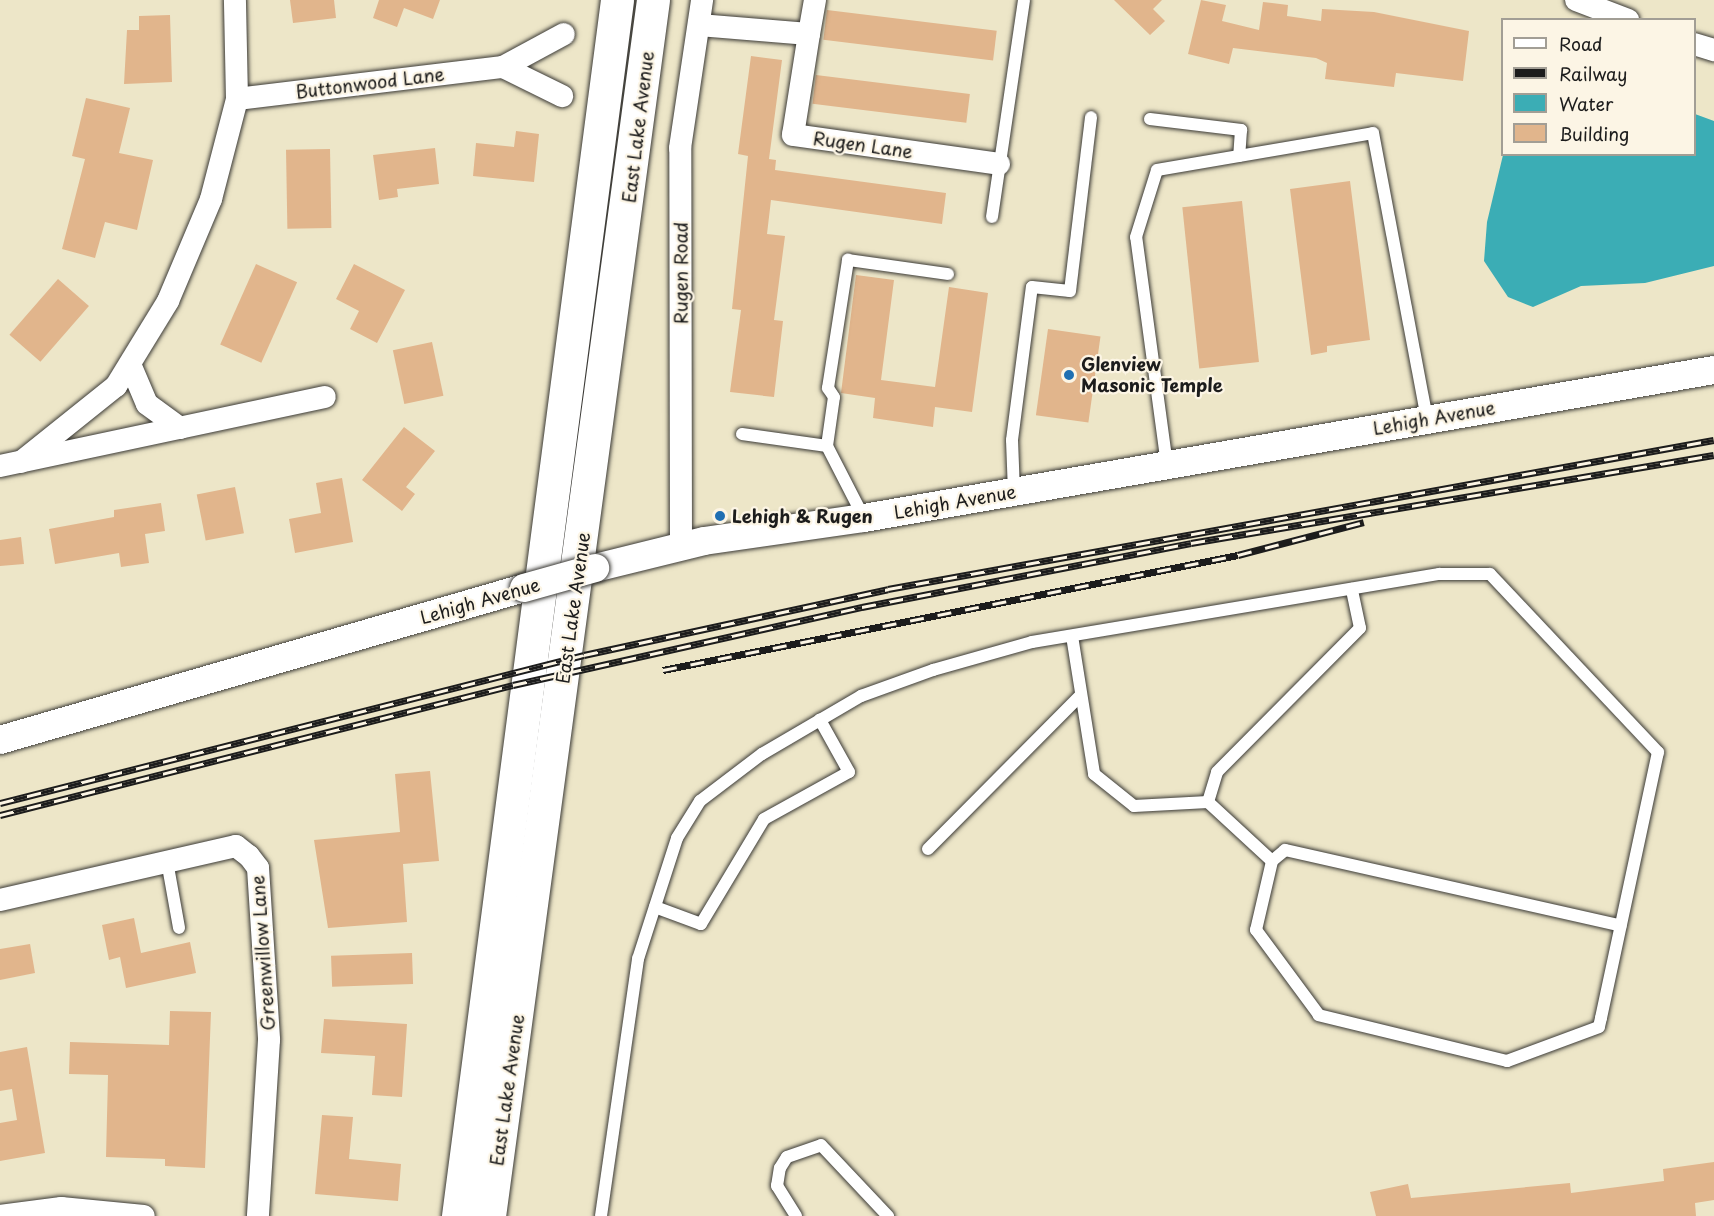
<!DOCTYPE html>
<style>
body{margin:0}
#map{position:relative;width:1714px;height:1216px;overflow:hidden;background:#ede6c8;font-family:"Playpen Sans",sans-serif}
div>[style]{position:absolute}
.water>*{inset:0;background:#3badb5}
.building>*{inset:0;background:#e1b58c;transform-origin:0 0}
.roads{filter:drop-shadow(0 0 2px #3b3a36) drop-shadow(0 0 2px #3b3a36)}
.service>*{height:12px;margin:-6px;padding:0 6px;transform-origin:6px;border-radius:6px;background:#fff}
.minor>*{height:22px;margin:-11px;padding:0 11px;transform-origin:11px;border-radius:11px;background:#fff}
.tertiary>*{height:28px;margin:-14px;padding:0 14px;transform-origin:14px;border-radius:14px;background:#fff}
.primary>*{height:33px;margin:-16.5px;padding:0 16.5px;transform-origin:16.5px;border-radius:16.5px;background:#fff}
.rail>*{height:7px;margin-top:-3.5px;transform-origin:0;background:repeating-linear-gradient(90deg,#fcf5e5 0 14px,#1c1c1c 0 28px);box-sizing:border-box;border-block:2px solid #1c1c1c}
.bridges{filter:drop-shadow(0 0 2px #3b3a36) drop-shadow(0 0 2px #3b3a36)}
.tertiary-bridge>*{height:28px;margin:-14px;padding:0 14px;transform-origin:14px;border-radius:14px;background:#fff}
.dots>*{width:16px;height:16px;translate:-50% -50%;box-sizing:border-box;border:3px solid #fcf5e5;border-radius:50%}
span{translate:-50% -50%;white-space:nowrap;text-align:center;line-height:1.15;-webkit-text-stroke:4.5px #fcf5e5;paint-order:stroke}
.street-label{font-size:18px;color:#1c1c1c}
.poi-label{font-size:18px;color:#1c1c1c;font-weight:700}
.left{translate:0 -50%;text-align:left}
.legend{position:absolute;left:1501px;top:18px;width:195px;height:138px;box-sizing:border-box;background:#fcf5e5;border:2px solid #a29e95;margin:0;padding:8px 10px;list-style:none;font-size:18px;color:#1c1c1c}
.legend li{display:flex;align-items:center;gap:12px;height:30px}
.legend b{width:30px;border:2px solid #a29e95}
</style>
<div id="map">
<div class="water">
<i style="clip-path:polygon(1695px 114px,1714px 121px,1714px 266px,1645px 283px,1581px 286px,1533px 307px,1508px 297px,1484px 261px,1487px 222px,1503px 155px,1694px 154px)"></i>
</div>
<div class="building">
<i style="clip-path:polygon(290px 0,334px 0,336px 18px,293px 23px)"></i>
<i style="clip-path:polygon(379px 0,440px 0,433px 19px,404px 8px,397px 27px,373px 18px)"></i>
<i style="clip-path:polygon(1114px 0,1162px 0,1153px 9px,1165px 21px,1150px 35px)"></i>
<i style="clip-path:polygon(1201px 0,1226px 5px,1222px 21px,1259px 30px,1263px 2px,1288px 5px,1287px 16px,1321px 21px,1322px 9px,1374px 12px,1469px 31px,1463px 81px,1396px 73px,1394px 87px,1325px 79px,1327px 63px,1316px 58px,1233px 48px,1229px 64px,1188px 54px)"></i>
<i style="left:827px;top:10px;width:171px;height:30px;rotate:7deg"></i>
<i style="clip-path:polygon(170px 15px,172px 82px,124px 84px,127px 30px,139px 30px,139px 16px)"></i>
<i style="clip-path:polygon(751px 56px,782px 60px,769px 159px,776px 160px,775px 170px,946px 193px,942px 224px,771px 200px,767px 234px,785px 236px,774px 320px,783px 321px,774px 397px,730px 392px,741px 310px,732px 309px,748px 156px,738px 154px)"></i>
<i style="left:816px;top:75px;width:155px;height:29px;rotate:7deg"></i>
<i style="clip-path:polygon(86px 98px,130px 108px,119px 153px,153px 160px,137px 230px,105px 222px,95px 258px,62px 249px,85px 159px,72px 156px)"></i>
<i style="clip-path:polygon(516px 131px,539px 134px,534px 182px,473px 176px,476px 143px,514px 147px)"></i>
<i style="clip-path:polygon(435px 148px,439px 184px,397px 189px,398px 197px,379px 200px,373px 155px)"></i>
<i style="left:330px;top:149px;width:79px;height:44px;rotate:89deg"></i>
<i style="clip-path:polygon(1350px 181px,1370px 340px,1327px 346px,1327px 352px,1311px 355px,1290px 189px)"></i>
<i style="left:1242px;top:201px;width:162px;height:60px;rotate:84deg"></i>
<i style="left:256px;top:264px;width:45px;height:88px;rotate:24deg"></i>
<i style="clip-path:polygon(354px 264px,405px 290px,377px 343px,350px 329px,359px 311px,336px 299px)"></i>
<i style="clip-path:polygon(856px 275px,894px 280px,881px 380px,935px 387px,949px 287px,988px 293px,972px 412px,935px 407px,933px 427px,873px 418px,875px 398px,841px 393px)"></i>
<i style="left:58px;top:279px;width:41px;height:74px;rotate:41deg"></i>
<i style="left:1048px;top:329px;width:53px;height:87px;rotate:8deg"></i>
<i style="left:432px;top:342px;width:55px;height:40px;rotate:78deg"></i>
<i style="clip-path:polygon(404px 427px,435px 451px,406px 487px,415px 494px,402px 511px,362px 480px)"></i>
<i style="clip-path:polygon(342px 478px,353px 542px,295px 553px,289px 519px,321px 513px,316px 483px)"></i>
<i style="left:235px;top:487px;width:47px;height:39px;rotate:79deg"></i>
<i style="clip-path:polygon(161px 503px,165px 531px,145px 534px,149px 563px,121px 567px,119px 553px,55px 564px,49px 529px,114px 517px,114px 510px)"></i>
<i style="clip-path:polygon(21px 537px,24px 564px,0 566px,0 540px)"></i>
<i style="clip-path:polygon(430px 771px,439px 861px,403px 864px,407px 922px,328px 928px,314px 840px,400px 832px,395px 774px)"></i>
<i style="clip-path:polygon(134px 918px,141px 953px,190px 942px,196px 973px,126px 988px,120px 957px,109px 960px,102px 925px)"></i>
<i style="clip-path:polygon(30px 944px,35px 973px,0 980px,0 949px)"></i>
<i style="left:412px;top:953px;width:31px;height:81px;rotate:88deg"></i>
<i style="clip-path:polygon(170px 1011px,211px 1012px,205px 1168px,165px 1166px,165px 1159px,106px 1157px,108px 1075px,69px 1074px,70px 1042px,169px 1045px)"></i>
<i style="clip-path:polygon(324px 1019px,407px 1024px,402px 1097px,372px 1095px,375px 1056px,321px 1053px)"></i>
<i style="clip-path:polygon(27px 1047px,45px 1153px,0 1161px,0 1123px,17px 1120px,12px 1089px,0 1091px,0 1052px)"></i>
<i style="clip-path:polygon(322px 1115px,353px 1117px,349px 1159px,401px 1164px,398px 1201px,315px 1194px)"></i>
<i style="clip-path:polygon(1714px 1162px,1714px 1200px,1695px 1203px,1696px 1216px,1376px 1216px,1370px 1192px,1408px 1184px,1411px 1198px,1570px 1183px,1571px 1193px,1664px 1181px,1663px 1169px)"></i>
</div>
<div class="roads">
<div class="service">
<i style="left:1150px;top:119px;width:92px;rotate:6.9deg"></i>
<i style="left:1241px;top:130px;width:26px;rotate:94deg"></i>
<i style="left:992px;top:217px;width:219px;rotate:-81.6deg"></i>
<i style="left:742px;top:434px;width:86px;rotate:8deg"></i>
<i style="left:827px;top:446px;width:81px;rotate:62.8deg"></i>
<i style="left:827px;top:446px;width:49px;rotate:-81.9deg"></i>
<i style="left:834px;top:397px;width:11px;rotate:-124deg"></i>
<i style="left:828px;top:388px;width:130px;rotate:-81.1deg"></i>
<i style="left:848px;top:260px;width:101px;rotate:8deg"></i>
<i style="left:1167px;top:465px;width:230px;rotate:-97.7deg"></i>
<i style="left:1136px;top:237px;width:70px;rotate:-72.6deg"></i>
<i style="left:1157px;top:170px;width:219px;rotate:-9.7deg"></i>
<i style="left:1373px;top:133px;width:292px;rotate:79.3deg"></i>
<i style="left:1014px;top:492px;width:52px;rotate:-92.2deg"></i>
<i style="left:1012px;top:440px;width:154px;rotate:-82.6deg"></i>
<i style="left:1032px;top:287px;width:38px;rotate:6deg"></i>
<i style="left:1070px;top:291px;width:175px;rotate:-83.1deg"></i>
<i style="left:1072px;top:636px;width:140px;rotate:80.9deg"></i>
<i style="left:1094px;top:774px;width:51px;rotate:38.7deg"></i>
<i style="left:1134px;top:806px;width:74px;rotate:-3.1deg"></i>
<i style="left:1208px;top:802px;width:87px;rotate:42.7deg"></i>
<i style="left:1208px;top:802px;width:31px;rotate:-73deg"></i>
<i style="left:1217px;top:772px;width:203px;rotate:-45.2deg"></i>
<i style="left:1360px;top:628px;width:40px;rotate:-102deg"></i>
<i style="left:928px;top:849px;width:217px;rotate:-45.2deg"></i>
<i style="left:167px;top:861px;width:68px;rotate:79.8deg"></i>
<i style="left:655px;top:907px;width:49px;rotate:20.3deg"></i>
<i style="left:701px;top:924px;width:122px;rotate:-59deg"></i>
<i style="left:764px;top:819px;width:97px;rotate:-28.9deg"></i>
<i style="left:849px;top:772px;width:60px;rotate:-119.1deg"></i>
<i style="left:601px;top:1216px;width:260px;rotate:-81.8deg"></i>
<i style="left:638px;top:959px;width:127px;rotate:-72.1deg"></i>
<i style="left:677px;top:838px;width:44px;rotate:-58.1deg"></i>
<i style="left:700px;top:801px;width:78px;rotate:-37.2deg"></i>
<i style="left:762px;top:754px;width:115px;rotate:-30.4deg"></i>
<i style="left:861px;top:696px;width:77px;rotate:-19.9deg"></i>
<i style="left:933px;top:670px;width:103px;rotate:-15.8deg"></i>
<i style="left:1032px;top:642px;width:413px;rotate:-9.5deg"></i>
<i style="left:1439px;top:574px;width:51px"></i>
<i style="left:1490px;top:574px;width:245px;rotate:46.7deg"></i>
<i style="left:1658px;top:752px;width:272px;rotate:102.1deg"></i>
<i style="left:1601px;top:1018px;width:9px;rotate:103deg"></i>
<i style="left:1599px;top:1027px;width:98px;rotate:159.7deg"></i>
<i style="left:1507px;top:1061px;width:194px;rotate:-166.3deg"></i>
<i style="left:1319px;top:1015px;width:106px;rotate:-126.5deg"></i>
<i style="left:1256px;top:930px;width:71px;rotate:-76.9deg"></i>
<i style="left:1272px;top:861px;width:17px;rotate:-40deg"></i>
<i style="left:1285px;top:850px;width:344px;rotate:12.7deg"></i>
<i style="left:796px;top:1216px;width:36px;rotate:-122deg"></i>
<i style="left:777px;top:1186px;width:18px;rotate:-81deg"></i>
<i style="left:780px;top:1168px;width:13px;rotate:-58deg"></i>
<i style="left:787px;top:1157px;width:36px;rotate:-19deg"></i>
<i style="left:821px;top:1145px;width:98px;rotate:46.7deg"></i>
</div>
<div class="minor">
<i style="left:1576px;top:0;width:56px;rotate:21deg"></i>
<i style="left:699px;top:25px;width:110px;rotate:4.7deg"></i>
<i style="left:809px;top:34px;width:35px;rotate:-80deg"></i>
<i style="left:809px;top:34px;width:102px;rotate:99deg"></i>
<i style="left:793px;top:135px;width:208px;rotate:8deg"></i>
<i style="left:1694px;top:44px;width:21px;rotate:17deg"></i>
<i style="left:503px;top:67px;width:69px;rotate:-28.4deg"></i>
<i style="left:237px;top:99px;width:268px;rotate:-6.9deg"></i>
<i style="left:503px;top:67px;width:66px;rotate:26.2deg"></i>
<i style="left:130px;top:364px;width:43px;rotate:67deg"></i>
<i style="left:147px;top:404px;width:41px;rotate:36deg"></i>
<i style="left:21px;top:462px;width:122px;rotate:-38.7deg"></i>
<i style="left:116px;top:386px;width:100px;rotate:-58.5deg"></i>
<i style="left:168px;top:301px;width:111px;rotate:-67.1deg"></i>
<i style="left:211px;top:199px;width:103px;rotate:-75.4deg"></i>
<i style="left:237px;top:99px;width:99px;rotate:-91.2deg"></i>
<i style="left:0;top:466px;width:332px;rotate:-12deg"></i>
<i style="left:681px;top:547px;width:399px;rotate:-90.1deg"></i>
<i style="left:680px;top:148px;width:150px;rotate:-81.5deg"></i>
<i style="left:0;top:900px;width:242px;rotate:-12.9deg"></i>
<i style="left:236px;top:846px;width:16px;rotate:38deg"></i>
<i style="left:249px;top:856px;width:15px;rotate:53deg"></i>
<i style="left:258px;top:868px;width:172px;rotate:86.3deg"></i>
<i style="left:269px;top:1040px;width:176px;rotate:93.6deg"></i>
<i style="left:0;top:1216px;width:62px;rotate:-7.5deg"></i>
<i style="left:61px;top:1208px;width:83px;rotate:5.5deg"></i>
</div>
<div class="tertiary">
<i style="left:595px;top:568px;width:112px;rotate:-13.9deg"></i>
<i style="left:704px;top:541px;width:162px;rotate:-8.2deg"></i>
<i style="left:864px;top:518px;width:863px;rotate:-9.88deg"></i>
<i style="left:0;top:740px;width:546px;rotate:-16.18deg"></i>
</div>
<div class="primary">
<i style="left:458px;top:1216px;width:1226px;rotate:-82.55deg"></i>
<i style="left:489px;top:1216px;width:1227px;rotate:-82.32deg"></i>
</div>
</div>
<div class="rail">
<i style="left:663px;top:670px;width:586px;rotate:-11.31deg"></i>
<i style="left:1238px;top:555px;width:130px;rotate:-14.7deg"></i>
<i style="left:0;top:803px;width:602px;rotate:-14.22deg"></i>
<i style="left:584px;top:655px;width:311px;rotate:-12.2deg"></i>
<i style="left:888px;top:589px;width:839px;rotate:-10.23deg"></i>
<i style="left:0;top:815px;width:529px;rotate:-14.22deg"></i>
<i style="left:513px;top:685px;width:358px;rotate:-12.6deg"></i>
<i style="left:862px;top:607px;width:335px;rotate:-11deg"></i>
<i style="left:1191px;top:543px;width:530px;rotate:-9.55deg"></i>
</div>
<div class="bridges">
<div class="tertiary-bridge">
<i style="left:524px;top:588px;width:74px;rotate:-15.7deg"></i>
</div>
</div>
<div class="dots">
<i style="left:1069px;top:375px;background:#1f6fb2"></i>
<i style="left:720px;top:516px;background:#1f6fb2"></i>
</div>
<div class="street-label">
<span style="left:370px;top:83px;rotate:-7deg">Buttonwood Lane</span>
<span style="left:638px;top:127px;rotate:-83deg">East Lake Avenue</span>
<span style="left:863px;top:145px;rotate:8deg">Rugen Lane</span>
<span style="left:681px;top:273px;rotate:-90deg">Rugen Road</span>
<span style="left:1434px;top:418px;rotate:-10deg">Lehigh Avenue</span>
<span style="left:955px;top:502px;rotate:-10deg">Lehigh Avenue</span>
<span style="left:480px;top:601px;rotate:-16deg">Lehigh Avenue</span>
<span style="left:573px;top:608px;rotate:-82deg">East Lake Avenue</span>
<span style="left:263px;top:953px;rotate:-94deg">Greenwillow Lane</span>
<span style="left:507px;top:1090px;rotate:-82deg">East Lake Avenue</span>
</div>
<div class="poi-label">
<span class="left" style="left:1081px;top:375px">Glenview<br>Masonic Temple</span>
<span class="left" style="left:732px;top:516px">Lehigh &amp; Rugen</span>
</div>
<ul class="legend">
<li><b style="height:8px;background:#fff"></b>Road</li>
<li><b style="height:8px;background:#1c1c1c"></b>Railway</li>
<li><b style="height:16px;background:#3badb5"></b>Water</li>
<li><b style="height:16px;background:#e1b58c"></b>Building</li>
</ul>
</div>
